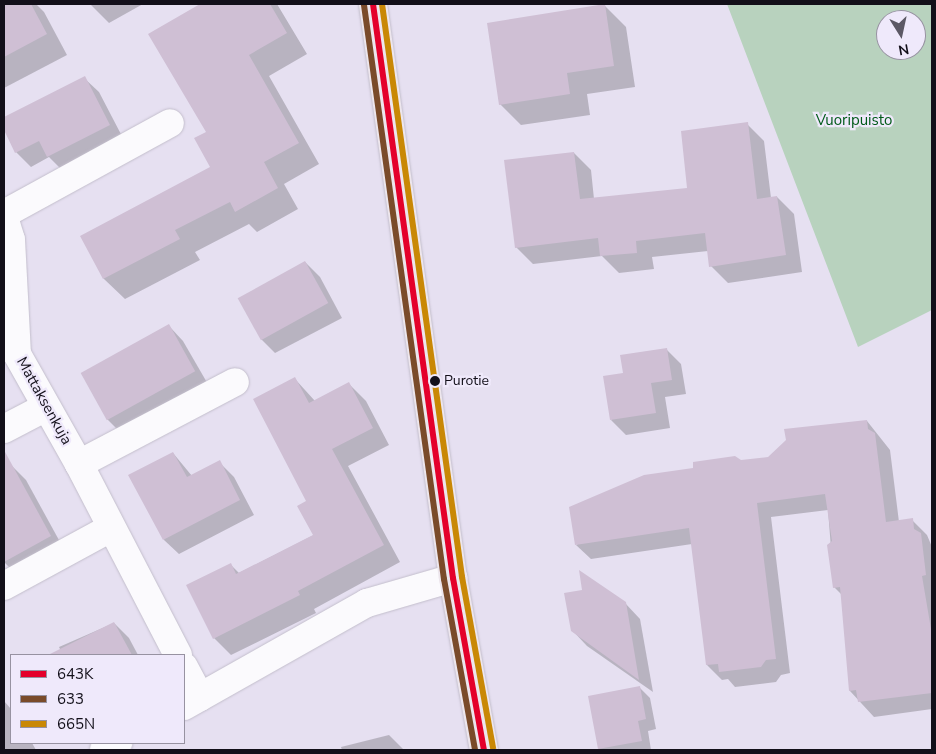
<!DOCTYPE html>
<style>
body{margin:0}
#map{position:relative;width:936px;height:754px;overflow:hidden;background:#e6e0f1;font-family:"Nunito Sans",sans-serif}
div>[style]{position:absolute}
.green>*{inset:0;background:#b8d2be}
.shadow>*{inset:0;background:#0003}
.building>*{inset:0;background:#cfbfd4;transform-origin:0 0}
.roads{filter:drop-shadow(0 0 1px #c3becc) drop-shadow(0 0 1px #c3becc)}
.minor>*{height:28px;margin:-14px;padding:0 14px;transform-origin:14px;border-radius:14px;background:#fbfafd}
.major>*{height:28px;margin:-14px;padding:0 14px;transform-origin:14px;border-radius:14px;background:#ede6ed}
.bus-1>*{height:6px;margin:-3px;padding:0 3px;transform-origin:3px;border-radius:3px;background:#e4002b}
.bus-2>*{height:6px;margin:-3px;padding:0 3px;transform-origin:3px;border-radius:3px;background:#7a4b2a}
.bus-3>*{height:6px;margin:-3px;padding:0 3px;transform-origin:3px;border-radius:3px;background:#c98805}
.dots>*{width:14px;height:14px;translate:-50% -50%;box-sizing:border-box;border:2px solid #efe9fb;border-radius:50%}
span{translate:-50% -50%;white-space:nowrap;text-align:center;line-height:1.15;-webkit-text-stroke:4.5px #efe9fb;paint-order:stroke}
.bus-label{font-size:14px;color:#120f19}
.left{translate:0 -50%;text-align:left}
.park-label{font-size:15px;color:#005a19}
.street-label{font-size:15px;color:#120f19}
.frame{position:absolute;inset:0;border:5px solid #120f19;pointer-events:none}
.legend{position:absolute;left:10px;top:654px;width:175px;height:90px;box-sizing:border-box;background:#efe9fb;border:1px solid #9792a1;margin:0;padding:6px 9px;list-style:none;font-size:15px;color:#120f19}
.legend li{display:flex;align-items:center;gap:10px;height:25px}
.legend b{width:25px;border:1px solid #9792a1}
.north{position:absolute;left:876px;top:10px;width:50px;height:50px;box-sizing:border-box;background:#efe9fb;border:1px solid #9792a1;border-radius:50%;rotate:170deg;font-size:14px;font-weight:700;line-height:20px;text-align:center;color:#120f19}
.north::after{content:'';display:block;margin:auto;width:18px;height:22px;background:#5c5865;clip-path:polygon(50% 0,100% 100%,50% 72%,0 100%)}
</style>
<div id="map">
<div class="green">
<i style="clip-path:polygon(evenodd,727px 4px,932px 4px,932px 310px,858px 347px,727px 4px,886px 20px,916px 20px,916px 50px,886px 50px,886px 20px)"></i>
</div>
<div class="shadow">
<i style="clip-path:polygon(4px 4px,36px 4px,44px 12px,67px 55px,4px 88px)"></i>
<i style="clip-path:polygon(90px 4px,143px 4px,109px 23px)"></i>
<i style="clip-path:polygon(203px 4px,277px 4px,307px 54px,269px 76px,319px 164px,284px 184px,298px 209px,257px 232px,249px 224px,195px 252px,200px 260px,125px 299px,104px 279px,82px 236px,212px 168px,207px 132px,150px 35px)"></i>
<i style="clip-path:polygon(605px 6px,626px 27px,635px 87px,587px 94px,590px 115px,521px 125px,500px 104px)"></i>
<i style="clip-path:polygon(84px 78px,99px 92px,124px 140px,63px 171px,49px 157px,31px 167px,16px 152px,4px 127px,4px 119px)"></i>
<i style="clip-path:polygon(747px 124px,764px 141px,771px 198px,777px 197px,794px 214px,802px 272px,728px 283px,711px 266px,708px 251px,652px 257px,654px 269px,619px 273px,602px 256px,533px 264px,516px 247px,574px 153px,591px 170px,594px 199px,689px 189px)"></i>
<i style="clip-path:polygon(305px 262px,320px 277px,342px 318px,275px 353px,261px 339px)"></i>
<i style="clip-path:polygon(169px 326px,183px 341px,209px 386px,122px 434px,107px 419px)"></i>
<i style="clip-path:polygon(666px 349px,681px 364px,686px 394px,665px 397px,670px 428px,626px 435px,611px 420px)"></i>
<i style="clip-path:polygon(295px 379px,315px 401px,349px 384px,366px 401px,389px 445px,348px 466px,400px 562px,314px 609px,316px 613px,231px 655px,214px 638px,230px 564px,239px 573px,314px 535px)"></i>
<i style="clip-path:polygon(867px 421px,890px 450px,899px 522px,912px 520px,927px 535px,932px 547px,932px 709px,874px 717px,850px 691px,842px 595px,834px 587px,828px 510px,771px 517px,790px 673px,781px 675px,776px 682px,735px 687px,728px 679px,722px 680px,707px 665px,692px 544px,591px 559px,576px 545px,741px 461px,769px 458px)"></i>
<i style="clip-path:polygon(173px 453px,192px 476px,219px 462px,234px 477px,254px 515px,179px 554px,164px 540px)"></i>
<i style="clip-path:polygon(12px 466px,26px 480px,65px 551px,19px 577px,4px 562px,4px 470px)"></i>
<i style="clip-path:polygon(583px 591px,625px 603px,640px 619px,653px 692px,587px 646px,572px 630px)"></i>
<i style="clip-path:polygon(114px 623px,129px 638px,138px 655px,63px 655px,59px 647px)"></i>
<i style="clip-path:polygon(640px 688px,650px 698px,656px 729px,648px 731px,651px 750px,599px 750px,590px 697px)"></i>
<i style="clip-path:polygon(4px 701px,11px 709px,11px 743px,32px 743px,36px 750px,4px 750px)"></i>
<i style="clip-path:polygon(389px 735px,404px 750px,342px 750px,341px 747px)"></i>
</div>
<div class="building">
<i style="clip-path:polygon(4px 4px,31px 4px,47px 34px,4px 57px)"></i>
<i style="clip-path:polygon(200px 4px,270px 4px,287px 33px,249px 55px,299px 143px,264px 162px,278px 188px,235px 212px,230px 202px,175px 230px,180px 239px,103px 279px,80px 236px,210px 167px,194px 138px,206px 132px,148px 34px)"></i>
<i style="clip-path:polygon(605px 4px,614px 66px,567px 73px,570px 94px,499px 105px,487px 23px)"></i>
<i style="clip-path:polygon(85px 76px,110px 125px,47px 157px,39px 141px,15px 153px,4px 130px,4px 117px)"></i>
<i style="clip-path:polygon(748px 122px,757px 199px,777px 196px,786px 255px,709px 267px,705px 233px,636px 241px,637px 253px,600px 256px,598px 238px,515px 248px,504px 160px,574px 152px,580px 199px,687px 188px,681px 131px)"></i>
<i style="left:305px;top:261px;width:48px;height:77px;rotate:61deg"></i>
<i style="left:169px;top:324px;width:54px;height:101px;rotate:61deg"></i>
<i style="clip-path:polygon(667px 348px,672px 380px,651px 383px,656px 413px,610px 420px,603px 376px,623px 373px,620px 355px)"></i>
<i style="clip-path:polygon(295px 377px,309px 403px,349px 382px,373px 428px,332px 449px,384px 545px,298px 591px,300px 595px,213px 639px,186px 585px,231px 563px,236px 574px,313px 535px,297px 506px,306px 501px,253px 399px)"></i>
<i style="clip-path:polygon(867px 420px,868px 429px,875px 433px,886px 522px,913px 518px,914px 529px,921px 533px,926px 575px,922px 576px,932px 635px,932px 693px,858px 702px,856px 690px,849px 691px,840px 587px,833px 588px,827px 545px,832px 541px,825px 494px,757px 503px,776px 659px,766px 660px,761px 667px,719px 672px,718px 664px,706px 665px,689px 528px,575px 545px,569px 507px,644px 475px,693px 468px,693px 462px,735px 456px,741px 460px,768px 457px,786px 440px,784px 429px)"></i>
<i style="clip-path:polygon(4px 450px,51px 536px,4px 562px)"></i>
<i style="clip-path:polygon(173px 452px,187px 477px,220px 460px,240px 500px,163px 540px,128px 475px)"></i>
<i style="clip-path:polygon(579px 570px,626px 602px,639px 680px,571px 631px,564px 593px,582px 590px)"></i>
<i style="clip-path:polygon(114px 622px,132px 655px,48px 655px)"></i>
<i style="clip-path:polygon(640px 686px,646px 719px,638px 721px,642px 741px,598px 749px,588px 696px)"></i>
</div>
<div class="roads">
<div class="minor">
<i style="left:4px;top:214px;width:189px;rotate:-28.7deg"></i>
<i style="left:4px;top:217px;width:24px;rotate:73deg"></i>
<i style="left:11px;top:240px;width:114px;rotate:87deg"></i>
<i style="left:17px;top:354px;width:126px;rotate:60.6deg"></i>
<i style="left:79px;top:464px;width:215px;rotate:62.6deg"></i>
<i style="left:4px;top:429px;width:47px;rotate:-27.6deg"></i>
<i style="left:79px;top:464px;width:176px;rotate:-27.7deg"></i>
<i style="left:4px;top:586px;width:122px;rotate:-28.5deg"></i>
<i style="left:184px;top:667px;width:34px;rotate:62deg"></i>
<i style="left:184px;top:706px;width:210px;rotate:-29.4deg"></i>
<i style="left:367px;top:603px;width:90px;rotate:-16.2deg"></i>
<i style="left:104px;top:750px;width:16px;rotate:-27deg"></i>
</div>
<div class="major">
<i style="left:373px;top:4px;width:580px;rotate:82.07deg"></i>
<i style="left:453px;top:578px;width:175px;rotate:79.8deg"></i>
</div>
</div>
<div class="bus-1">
<i style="left:373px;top:4px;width:580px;rotate:82.07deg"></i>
<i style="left:453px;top:578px;width:175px;rotate:79.8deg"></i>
</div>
<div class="bus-2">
<i style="left:364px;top:5px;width:580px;rotate:82.07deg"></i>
<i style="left:444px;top:579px;width:174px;rotate:79.7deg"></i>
</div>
<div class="bus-3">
<i style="left:382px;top:4px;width:579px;rotate:82.05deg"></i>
<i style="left:462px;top:577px;width:174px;rotate:79.7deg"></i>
</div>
<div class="dots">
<i style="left:435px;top:381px;background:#120f19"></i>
</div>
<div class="bus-label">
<span class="left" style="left:444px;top:381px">Purotie</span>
</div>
<div class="park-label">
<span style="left:854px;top:121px">Vuoripuisto</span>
</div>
<div class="street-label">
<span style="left:44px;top:401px;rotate:61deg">Mattaksenkuja</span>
</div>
<div class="frame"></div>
<ul class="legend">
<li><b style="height:6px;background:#e4002b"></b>643K</li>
<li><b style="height:6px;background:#7a4b2a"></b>633</li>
<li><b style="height:6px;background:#c98805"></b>665N</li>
</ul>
<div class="north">N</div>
</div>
